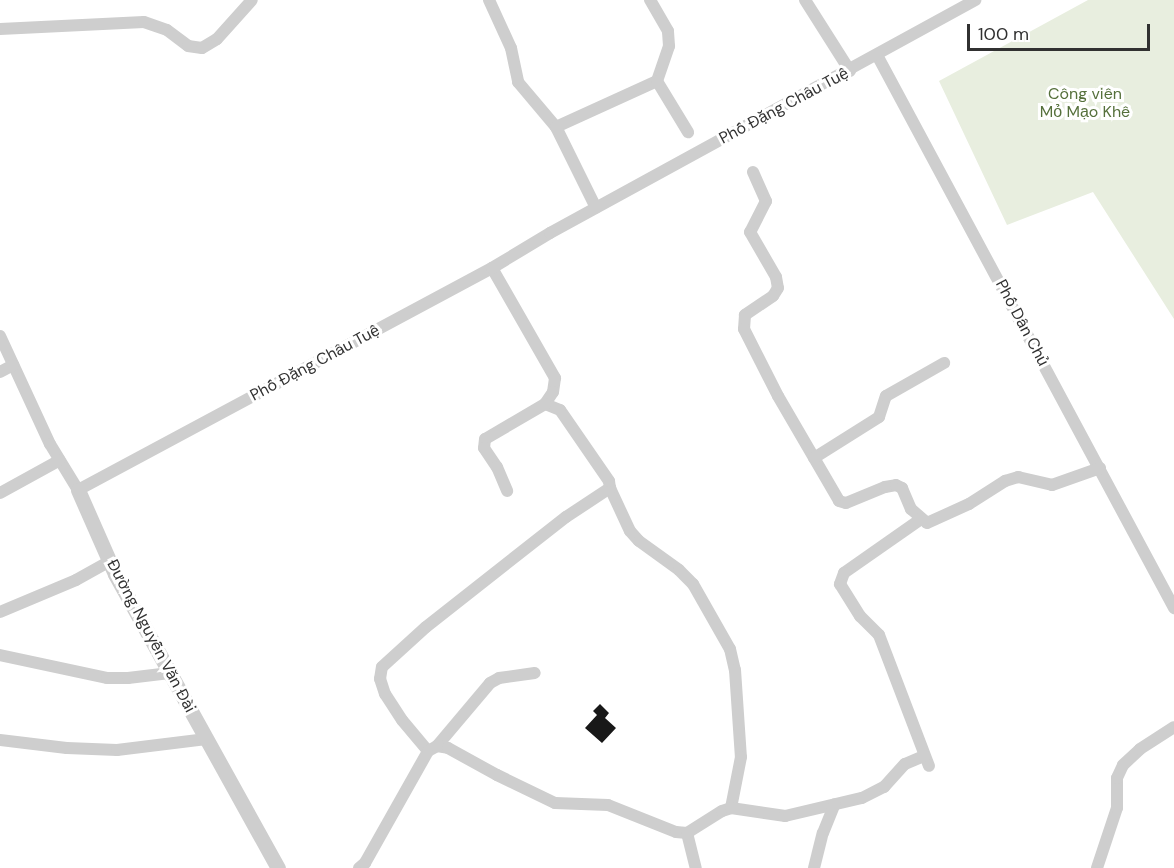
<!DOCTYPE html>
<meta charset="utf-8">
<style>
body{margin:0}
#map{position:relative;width:1174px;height:868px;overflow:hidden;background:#fff;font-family:"DM Sans",sans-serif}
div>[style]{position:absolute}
.green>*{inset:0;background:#e8eedf}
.building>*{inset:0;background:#181818}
.minor>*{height:12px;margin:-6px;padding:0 6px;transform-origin:6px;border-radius:6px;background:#cecece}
.tertiary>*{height:15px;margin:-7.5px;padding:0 7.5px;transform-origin:7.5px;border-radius:7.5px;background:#cecece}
span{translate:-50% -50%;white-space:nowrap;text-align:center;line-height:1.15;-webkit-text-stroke:6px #fff;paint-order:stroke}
.park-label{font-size:16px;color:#55703b}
.street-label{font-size:16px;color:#313131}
.scale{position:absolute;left:967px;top:24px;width:183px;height:27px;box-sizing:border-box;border:3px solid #313131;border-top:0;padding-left:8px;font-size:18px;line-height:21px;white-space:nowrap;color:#313131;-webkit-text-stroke:4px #fff;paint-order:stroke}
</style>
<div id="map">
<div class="green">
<i style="clip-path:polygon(1088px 0,1174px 0,1174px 319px,1093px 192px,1007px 225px,939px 81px)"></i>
</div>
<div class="building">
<i style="clip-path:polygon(600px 704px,609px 713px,605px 718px,616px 728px,602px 743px,585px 728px,597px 715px,593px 711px)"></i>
</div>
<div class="minor">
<i style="left:489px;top:0;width:53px;rotate:65.4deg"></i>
<i style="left:511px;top:48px;width:35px;rotate:78deg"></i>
<i style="left:518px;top:82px;width:59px;rotate:49.8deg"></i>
<i style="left:556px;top:127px;width:111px;rotate:-24.5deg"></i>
<i style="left:657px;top:81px;width:37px;rotate:-71deg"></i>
<i style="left:669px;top:46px;width:15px;rotate:-94deg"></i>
<i style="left:668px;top:31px;width:36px;rotate:-120deg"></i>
<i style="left:805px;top:0;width:84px;rotate:57.6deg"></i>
<i style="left:0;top:29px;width:144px;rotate:-2.8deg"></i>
<i style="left:144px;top:22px;width:24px;rotate:19deg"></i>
<i style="left:167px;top:30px;width:26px;rotate:37deg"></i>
<i style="left:188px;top:46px;width:14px;rotate:8deg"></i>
<i style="left:202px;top:48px;width:17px;rotate:-31deg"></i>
<i style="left:217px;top:39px;width:52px;rotate:-48.1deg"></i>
<i style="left:877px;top:55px;width:628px;rotate:61.76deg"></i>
<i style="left:657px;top:81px;width:60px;rotate:58.7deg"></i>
<i style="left:556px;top:127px;width:90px;rotate:63.7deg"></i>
<i style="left:753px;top:172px;width:32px;rotate:66deg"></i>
<i style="left:766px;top:201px;width:35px;rotate:117deg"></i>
<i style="left:750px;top:232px;width:52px;rotate:60deg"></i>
<i style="left:776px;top:277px;width:11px;rotate:80deg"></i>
<i style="left:778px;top:288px;width:9px;rotate:122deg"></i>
<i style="left:773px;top:296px;width:34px;rotate:146deg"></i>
<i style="left:745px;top:315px;width:14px;rotate:94deg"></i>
<i style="left:744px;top:329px;width:75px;rotate:63.1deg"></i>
<i style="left:778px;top:396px;width:121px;rotate:59.8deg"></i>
<i style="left:839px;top:501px;width:7px;rotate:16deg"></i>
<i style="left:846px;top:503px;width:42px;rotate:-22.3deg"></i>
<i style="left:885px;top:487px;width:11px;rotate:-10deg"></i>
<i style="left:896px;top:485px;width:7px;rotate:27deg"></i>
<i style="left:902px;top:488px;width:23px;rotate:67deg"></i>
<i style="left:911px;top:509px;width:21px;rotate:41deg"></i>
<i style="left:927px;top:523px;width:46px;rotate:-24.3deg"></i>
<i style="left:969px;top:504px;width:43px;rotate:-32.6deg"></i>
<i style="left:1005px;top:481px;width:14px;rotate:-17deg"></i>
<i style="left:1018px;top:477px;width:35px;rotate:13deg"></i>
<i style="left:1052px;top:485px;width:51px;rotate:-19.5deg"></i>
<i style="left:492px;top:268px;width:127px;rotate:60.2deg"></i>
<i style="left:555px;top:378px;width:14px;rotate:98deg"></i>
<i style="left:553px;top:392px;width:14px;rotate:124deg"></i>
<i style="left:0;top:336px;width:119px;rotate:65.2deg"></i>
<i style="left:50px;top:444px;width:54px;rotate:58.7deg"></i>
<i style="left:78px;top:490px;width:470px;rotate:-28.2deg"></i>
<i style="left:492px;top:268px;width:68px;rotate:-31.1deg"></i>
<i style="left:550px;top:233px;width:485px;rotate:-28.7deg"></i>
<i style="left:0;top:372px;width:15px;rotate:-28deg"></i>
<i style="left:814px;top:458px;width:77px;rotate:-32.2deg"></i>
<i style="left:879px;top:417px;width:22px;rotate:-72deg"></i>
<i style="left:886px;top:396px;width:67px;rotate:-29.6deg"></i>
<i style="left:610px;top:488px;width:47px;rotate:65.1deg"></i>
<i style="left:630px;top:531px;width:13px;rotate:48deg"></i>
<i style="left:639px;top:541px;width:49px;rotate:35.9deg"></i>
<i style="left:679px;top:570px;width:20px;rotate:45deg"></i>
<i style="left:693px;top:584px;width:75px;rotate:60.4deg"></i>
<i style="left:730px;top:649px;width:22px;rotate:77deg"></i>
<i style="left:735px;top:670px;width:87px;rotate:86.1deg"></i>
<i style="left:741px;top:757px;width:52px;rotate:101.1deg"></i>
<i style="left:0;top:493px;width:68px;rotate:-28.8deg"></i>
<i style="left:921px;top:519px;width:94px;rotate:145deg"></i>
<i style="left:844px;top:573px;width:12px;rotate:110deg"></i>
<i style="left:840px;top:584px;width:38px;rotate:58deg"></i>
<i style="left:860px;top:616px;width:27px;rotate:45deg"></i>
<i style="left:879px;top:635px;width:140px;rotate:69.1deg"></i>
<i style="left:0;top:612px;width:82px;rotate:-22.8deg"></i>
<i style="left:76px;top:580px;width:39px;rotate:-29deg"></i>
<i style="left:0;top:655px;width:109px;rotate:12.1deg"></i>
<i style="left:107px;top:678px;width:21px"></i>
<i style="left:128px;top:678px;width:42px;rotate:-6.8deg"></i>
<i style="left:0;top:740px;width:67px;rotate:6.8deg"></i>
<i style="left:67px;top:748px;width:50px;rotate:2.3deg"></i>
<i style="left:117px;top:750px;width:90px;rotate:-7deg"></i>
<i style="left:437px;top:746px;width:82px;rotate:-49.9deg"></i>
<i style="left:490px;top:683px;width:10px;rotate:-29deg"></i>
<i style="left:499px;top:678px;width:36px;rotate:-8deg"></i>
<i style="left:428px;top:751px;width:40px;rotate:-130deg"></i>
<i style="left:402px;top:720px;width:31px;rotate:-123deg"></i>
<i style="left:385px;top:694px;width:16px;rotate:-108deg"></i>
<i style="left:380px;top:679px;width:12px;rotate:-81deg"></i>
<i style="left:382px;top:667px;width:59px;rotate:-42.3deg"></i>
<i style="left:426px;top:627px;width:178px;rotate:-38.2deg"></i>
<i style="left:566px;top:517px;width:53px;rotate:-33.4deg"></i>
<i style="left:610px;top:488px;width:7px;rotate:-98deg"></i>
<i style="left:609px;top:481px;width:86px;rotate:-124.6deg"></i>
<i style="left:560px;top:410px;width:16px;rotate:-158deg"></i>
<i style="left:545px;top:404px;width:69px;rotate:149.7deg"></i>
<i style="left:485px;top:439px;width:9px;rotate:96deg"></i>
<i style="left:484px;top:448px;width:23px;rotate:56deg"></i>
<i style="left:497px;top:467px;width:26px;rotate:67deg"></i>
<i style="left:687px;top:833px;width:36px;rotate:76deg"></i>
<i style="left:359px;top:868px;width:8px;rotate:-40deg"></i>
<i style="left:365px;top:863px;width:129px;rotate:-60.6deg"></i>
<i style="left:428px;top:751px;width:10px;rotate:-29deg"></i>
<i style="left:437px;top:746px;width:11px;rotate:10deg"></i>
<i style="left:448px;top:748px;width:56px;rotate:28.9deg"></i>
<i style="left:497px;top:775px;width:64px;rotate:25.8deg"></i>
<i style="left:555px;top:803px;width:53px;rotate:2.2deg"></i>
<i style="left:608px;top:805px;width:73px;rotate:21.7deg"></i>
<i style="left:676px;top:832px;width:11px;rotate:5deg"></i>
<i style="left:687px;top:833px;width:41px;rotate:-32.2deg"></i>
<i style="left:722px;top:811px;width:9px;rotate:-18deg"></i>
<i style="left:731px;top:808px;width:55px;rotate:8.4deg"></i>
<i style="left:785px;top:816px;width:79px;rotate:-13.2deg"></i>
<i style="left:862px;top:798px;width:25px;rotate:-27deg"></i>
<i style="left:884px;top:787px;width:31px;rotate:-48deg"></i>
<i style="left:905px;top:764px;width:21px;rotate:-23deg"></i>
<i style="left:814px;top:868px;width:36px;rotate:-76deg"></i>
<i style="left:823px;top:833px;width:31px;rotate:-68deg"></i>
<i style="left:1097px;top:868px;width:63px;rotate:-71.6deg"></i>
<i style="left:1117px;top:808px;width:30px;rotate:-90deg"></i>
<i style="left:1117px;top:778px;width:14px;rotate:-65deg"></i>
<i style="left:1123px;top:765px;width:23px;rotate:-43deg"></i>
<i style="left:1140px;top:749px;width:40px;rotate:-32.9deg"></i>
</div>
<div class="tertiary">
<i style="left:78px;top:490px;width:92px;rotate:66.2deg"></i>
<i style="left:115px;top:574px;width:336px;rotate:61deg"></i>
</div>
<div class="park-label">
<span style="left:1085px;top:103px">Công viên<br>Mỏ Mạo Khê</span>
</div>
<div class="street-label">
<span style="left:784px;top:106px;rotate:-28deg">Phố Đặng Châu Tuệ</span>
<span style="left:1022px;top:323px;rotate:62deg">Phố Dân Chủ</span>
<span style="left:315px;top:363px;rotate:-28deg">Phố Đặng Châu Tuệ</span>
<span style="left:151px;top:636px;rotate:62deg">Đường Nguyễn Văn Đài</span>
</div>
<div class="scale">100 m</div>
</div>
